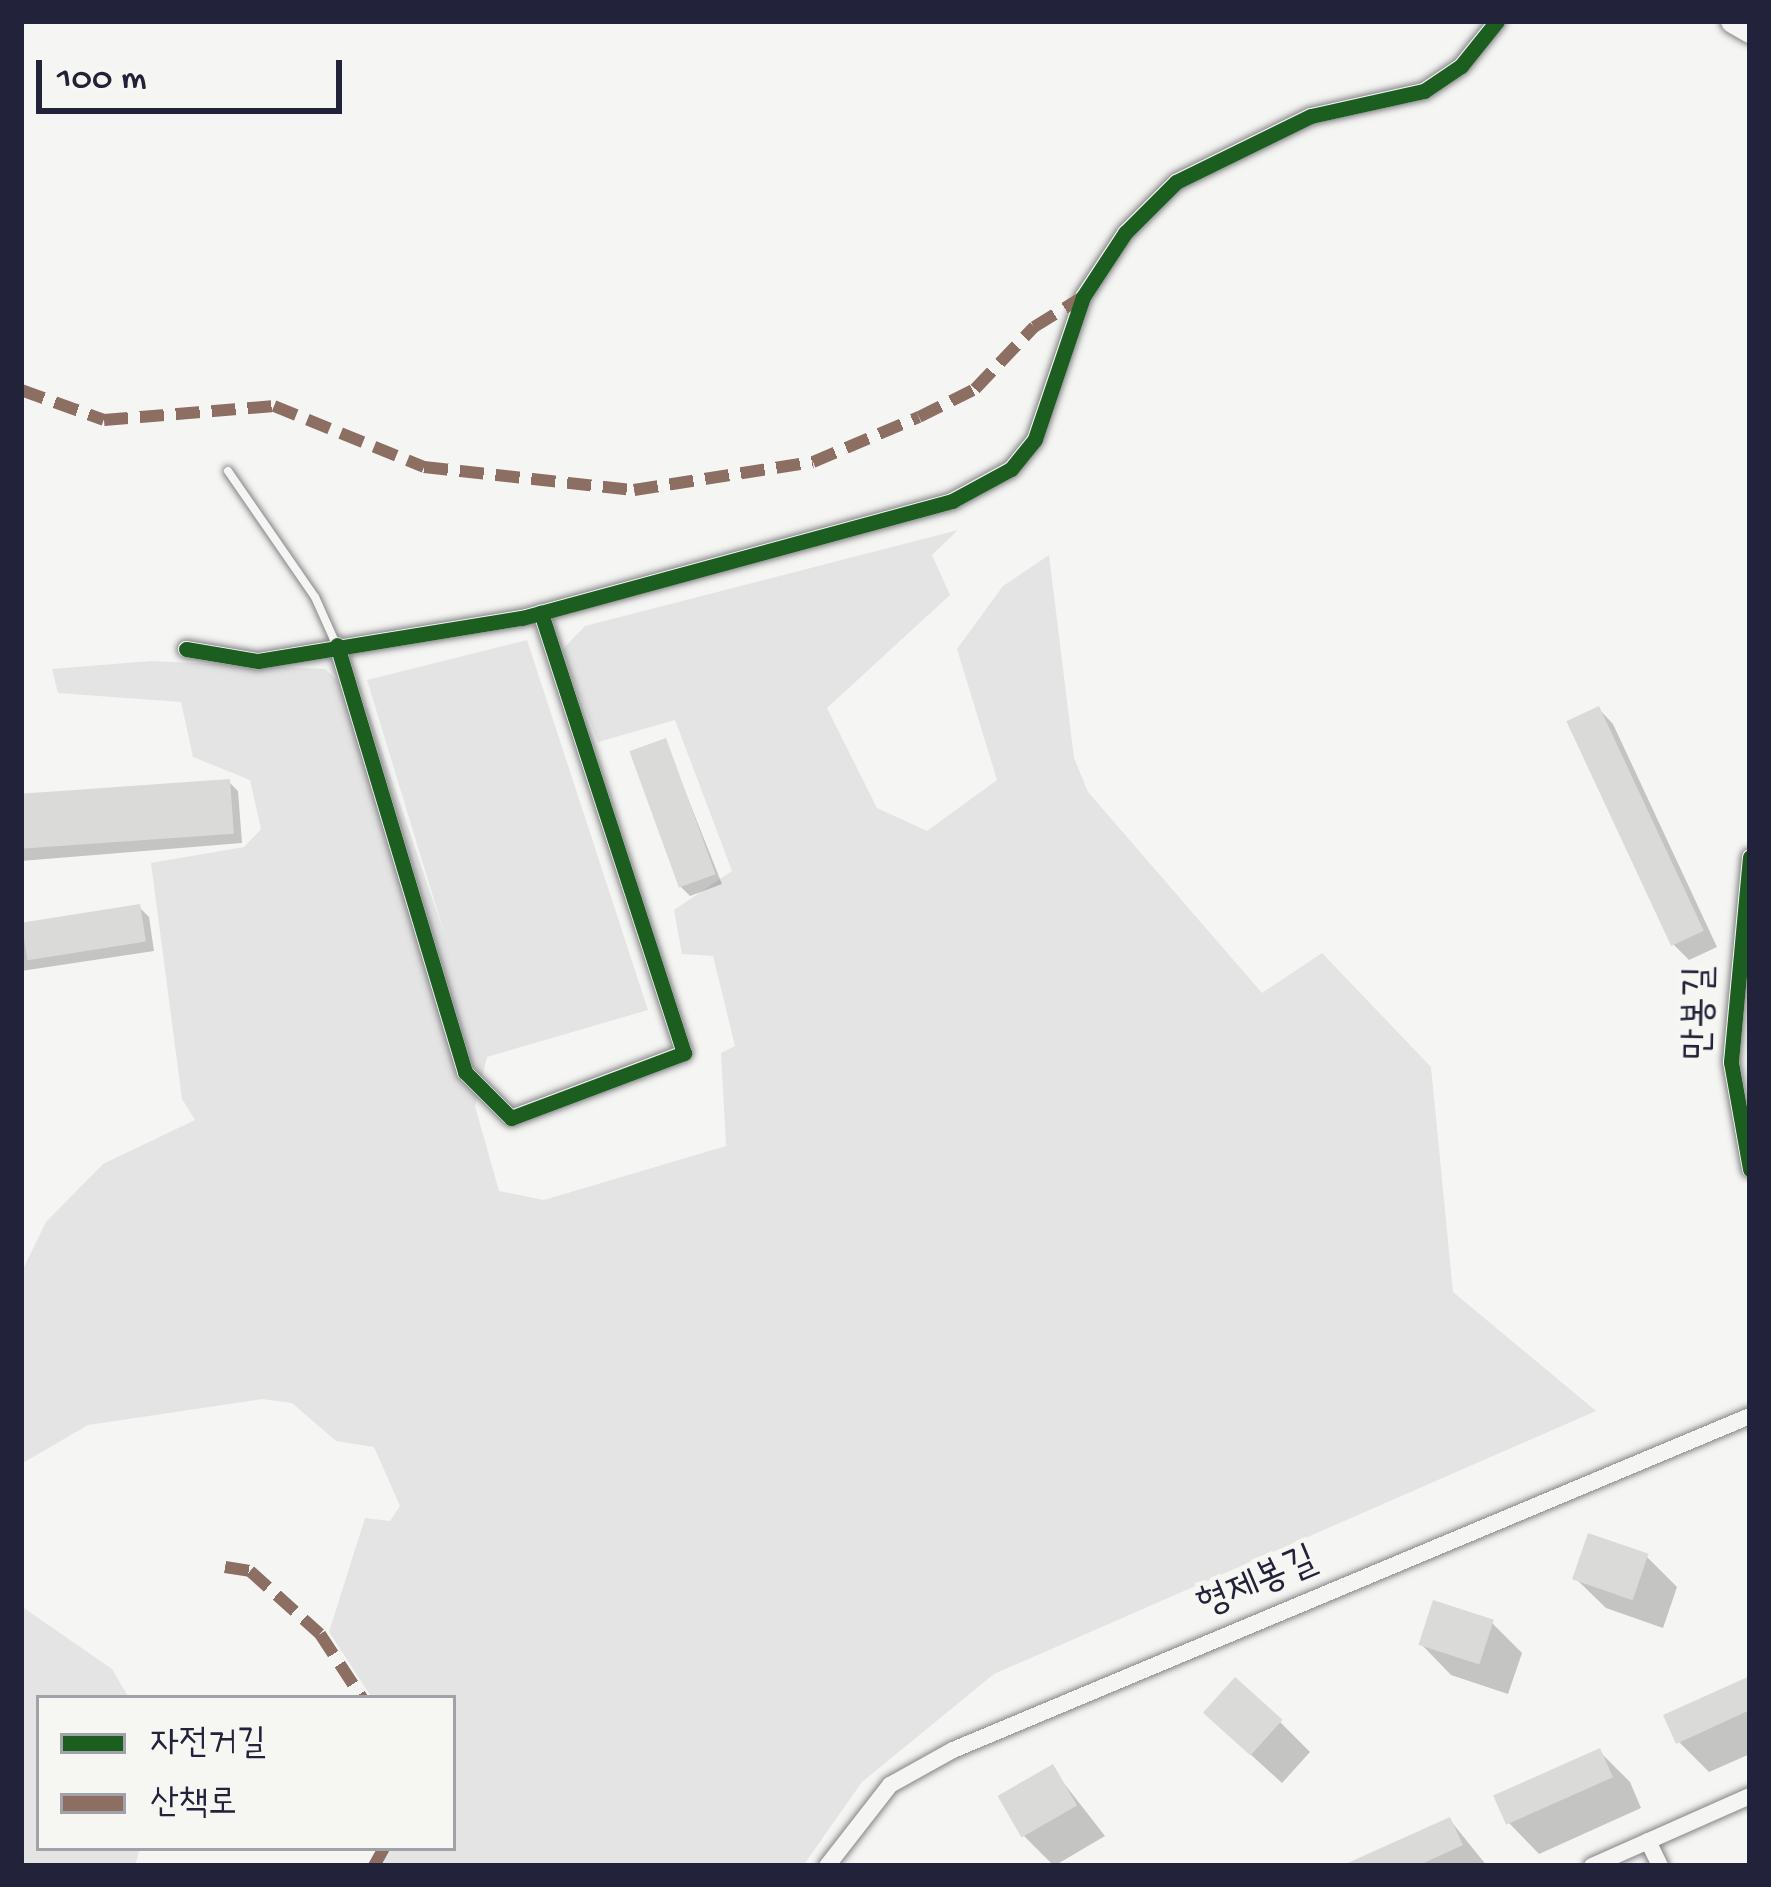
<!DOCTYPE html>
<meta charset="utf-8">
<style>
body{margin:0}
#map{position:relative;width:1771px;height:1887px;overflow:hidden;background:#f5f5f3;font-family:"Gochi Hand","Poor Story",sans-serif}
div>[style]{position:absolute}
.green>*{inset:0;background:#e4e4e4}
.shadow>*{inset:0;background:#0003}
.building>*{inset:0;background:#dadad9;transform-origin:0 0}
.roads{filter:drop-shadow(0 0 3px #858589) drop-shadow(0 0 3px #858589)}
.lane>*{height:8px;margin:-4px;padding:0 4px;transform-origin:4px;border-radius:4px;background:#f5f5f3}
.street>*{height:16px;margin:-8px;padding:0 8px;transform-origin:8px;border-radius:8px;background:#f5f5f3}
.secondary>*{height:24px;margin:-12px;padding:0 12px;transform-origin:12px;border-radius:12px;background:#f5f5f3}
.quiet>*{height:12px;margin-top:-6px;transform-origin:0;background:repeating-linear-gradient(90deg,#8d6e63 0 24px,transparent 0 36px)}
.cycleway>*{height:15px;margin:-7.5px;padding:0 7.5px;transform-origin:7.5px;border-radius:7.5px;background:#1b5e20}
span{translate:-50% -50%;white-space:nowrap;text-align:center;line-height:1.15;-webkit-text-stroke:9px #f6f6f2;paint-order:stroke}
.street-label{font-size:39px;color:#22223b}
.frame{position:absolute;inset:0;border:24px solid #22223b;pointer-events:none}
.legend{position:absolute;left:36px;top:1695px;width:420px;height:156px;box-sizing:border-box;background:#f6f6f2;border:3px solid #a1a1a9;margin:0;padding:15px 21px;list-style:none;font-size:36px;color:#22223b}
.legend li{display:flex;align-items:center;gap:24px;height:60px}
.legend b{width:60px;border:3px solid #a1a1a9}
.scale{position:absolute;left:36px;top:60px;width:306px;height:54px;box-sizing:border-box;border:6px solid #22223b;border-top:0;padding-left:15px;font-size:36px;line-height:42px;white-space:nowrap;color:#22223b;-webkit-text-stroke:9px #f6f6f2;paint-order:stroke}
</style>
<div id="map">
<div class="green">
<i style="clip-path:polygon(958px 530px,932px 555px,950px 595px,827px 708px,877px 808px,927px 831px,997px 780px,957px 649px,1003px 586px,1049px 555px,1074px 758px,1088px 792px,1262px 993px,1322px 953px,1431px 1067px,1453px 1292px,1596px 1411px,994px 1674px,862px 1782px,803px 1866px,381px 1866px,389px 1848px,453px 1848px,453px 1698px,372px 1698px,329px 1632px,365px 1518px,390px 1521px,400px 1506px,374px 1447px,336px 1441px,292px 1403px,262px 1399px,88px 1425px,21px 1464px,21px 1273px,46px 1222px,103px 1164px,195px 1120px,182px 1099px,151px 863px,244px 847px,261px 829px,250px 780px,193px 757px,181px 702px,58px 693px,52px 669px,151px 661px,325px 669px,368px 709px,445px 936px,367px 680px,527px 640px,648px 1010px,487px 1057px,475px 1106px,499px 1191px,544px 1200px,726px 1146px,721px 1053px,735px 1046px,713px 956px,682px 954px,674px 910px,732px 871px,675px 720px,598px 742px,562px 650px,585px 626px)"></i>
<i style="clip-path:polygon(21px 1606px,112px 1669px,129px 1698px,39px 1698px,39px 1848px,140px 1848px,135px 1866px,21px 1866px)"></i>
</div>
<div class="shadow">
<i style="clip-path:polygon(1599px 709px,1613px 724px,1717px 947px,1689px 960px,1674px 945px)"></i>
<i style="clip-path:polygon(665px 741px,722px 884px,690px 896px,680px 886px)"></i>
<i style="clip-path:polygon(229px 782px,238px 791px,242px 843px,21px 861px,21px 800px)"></i>
<i style="clip-path:polygon(139px 907px,149px 917px,154px 951px,21px 971px,21px 925px)"></i>
<i style="clip-path:polygon(1646px 1556px,1677px 1587px,1663px 1628px,1606px 1608px,1575px 1578px)"></i>
<i style="clip-path:polygon(1492px 1623px,1522px 1653px,1508px 1694px,1451px 1675px,1421px 1644px)"></i>
<i style="clip-path:polygon(1750px 1679px,1750px 1754px,1709px 1772px,1679px 1742px)"></i>
<i style="clip-path:polygon(1280px 1722px,1310px 1752px,1282px 1783px,1237px 1742px)"></i>
<i style="clip-path:polygon(1600px 1752px,1630px 1782px,1641px 1808px,1539px 1854px,1509px 1823px)"></i>
<i style="clip-path:polygon(1052px 1768px,1105px 1836px,1054px 1866px,1024px 1836px)"></i>
<i style="clip-path:polygon(1450px 1820px,1487px 1866px,1349px 1866px)"></i>
</div>
<div class="building">
<i style="left:1599px;top:706px;width:248px;height:36px;rotate:65deg"></i>
<i style="left:666px;top:738px;width:145px;height:39px;rotate:70deg"></i>
<i style="left:230px;top:779px;width:55px;height:210px;rotate:86deg"></i>
<i style="left:140px;top:904px;width:38px;height:120px;rotate:81deg"></i>
<i style="left:1588px;top:1533px;width:64px;height:49px;rotate:19deg"></i>
<i style="left:1433px;top:1600px;width:64px;height:47px;rotate:18deg"></i>
<i style="clip-path:polygon(1750px 1676px,1750px 1710px,1676px 1744px,1663px 1715px)"></i>
<i style="left:1235px;top:1677px;width:64px;height:48px;rotate:42deg"></i>
<i style="left:1600px;top:1748px;width:32px;height:117px;rotate:66deg"></i>
<i style="left:1053px;top:1764px;width:48px;height:64px;rotate:60deg"></i>
<i style="clip-path:polygon(1450px 1817px,1463px 1845px,1417px 1866px,1341px 1866px)"></i>
</div>
<div class="roads">
<div class="lane">
<i style="left:228px;top:471px;width:153px;rotate:55.4deg"></i>
<i style="left:315px;top:597px;width:51px;rotate:65.9deg"></i>
</div>
<div class="street">
<i style="left:337px;top:645px;width:446px;rotate:73.3deg"></i>
<i style="left:465px;top:1072px;width:65px;rotate:45deg"></i>
<i style="left:511px;top:1118px;width:185px;rotate:-20.6deg"></i>
<i style="left:684px;top:1053px;width:463px;rotate:-108deg"></i>
<i style="left:186px;top:649px;width:73px;rotate:9.5deg"></i>
<i style="left:258px;top:661px;width:267px;rotate:-9.3deg"></i>
<i style="left:522px;top:618px;width:446px;rotate:-15.2deg"></i>
<i style="left:952px;top:501px;width:67px;rotate:-28.5deg"></i>
<i style="left:1011px;top:469px;width:38px;rotate:-51deg"></i>
<i style="left:1035px;top:439px;width:150px;rotate:-71.3deg"></i>
<i style="left:1083px;top:297px;width:77px;rotate:-56.7deg"></i>
<i style="left:1125px;top:233px;width:72px;rotate:-45deg"></i>
<i style="left:1176px;top:182px;width:150px;rotate:-26.1deg"></i>
<i style="left:1311px;top:116px;width:116px;rotate:-12.5deg"></i>
<i style="left:1424px;top:91px;width:45px;rotate:-34deg"></i>
<i style="left:1461px;top:66px;width:58px;rotate:-51.3deg"></i>
<i style="left:1750px;top:857px;width:206px;rotate:95.3deg"></i>
<i style="left:1731px;top:1062px;width:109px;rotate:79.9deg"></i>
<i style="left:1648px;top:1841px;width:28px;rotate:64deg"></i>
<i style="left:827px;top:1866px;width:103px;rotate:-52.1deg"></i>
<i style="left:890px;top:1785px;width:72px;rotate:-29.1deg"></i>
<i style="left:953px;top:1750px;width:864px;rotate:-22.74deg"></i>
<i style="left:1592px;top:1866px;width:173px;rotate:-23.9deg"></i>
</div>
<div class="secondary">
<i style="left:1733px;top:21px;width:20px;rotate:30deg"></i>
</div>
</div>
<div class="quiet">
<i style="left:21px;top:390px;width:88px;rotate:19.9deg"></i>
<i style="left:104px;top:420px;width:171px;rotate:-4.7deg"></i>
<i style="left:274px;top:406px;width:162px;rotate:22.1deg"></i>
<i style="left:424px;top:467px;width:211px;rotate:6.3deg"></i>
<i style="left:634px;top:490px;width:181px;rotate:-8.9deg"></i>
<i style="left:813px;top:462px;width:115px;rotate:-23deg"></i>
<i style="left:919px;top:417px;width:63px;rotate:-26.6deg"></i>
<i style="left:975px;top:389px;width:86px;rotate:-46.4deg"></i>
<i style="left:1034px;top:327px;width:55px;rotate:-31.7deg"></i>
<i style="left:225px;top:1567px;width:25px;rotate:9deg"></i>
<i style="left:250px;top:1571px;width:94px;rotate:42deg"></i>
<i style="left:320px;top:1634px;width:77px;rotate:56.7deg"></i>
<i style="left:374px;top:1866px;width:21px;rotate:-61deg"></i>
</div>
<div class="cycleway">
<i style="left:337px;top:645px;width:446px;rotate:73.3deg"></i>
<i style="left:465px;top:1072px;width:65px;rotate:45deg"></i>
<i style="left:511px;top:1118px;width:185px;rotate:-20.6deg"></i>
<i style="left:684px;top:1053px;width:463px;rotate:-108deg"></i>
<i style="left:186px;top:649px;width:73px;rotate:9.5deg"></i>
<i style="left:258px;top:661px;width:267px;rotate:-9.3deg"></i>
<i style="left:522px;top:618px;width:446px;rotate:-15.2deg"></i>
<i style="left:952px;top:501px;width:67px;rotate:-28.5deg"></i>
<i style="left:1011px;top:469px;width:38px;rotate:-51deg"></i>
<i style="left:1035px;top:439px;width:150px;rotate:-71.3deg"></i>
<i style="left:1083px;top:297px;width:77px;rotate:-56.7deg"></i>
<i style="left:1125px;top:233px;width:72px;rotate:-45deg"></i>
<i style="left:1176px;top:182px;width:150px;rotate:-26.1deg"></i>
<i style="left:1311px;top:116px;width:116px;rotate:-12.5deg"></i>
<i style="left:1424px;top:91px;width:45px;rotate:-34deg"></i>
<i style="left:1461px;top:66px;width:58px;rotate:-51.3deg"></i>
<i style="left:1750px;top:857px;width:206px;rotate:95.3deg"></i>
<i style="left:1731px;top:1062px;width:109px;rotate:79.9deg"></i>
</div>
<div class="street-label">
<span style="left:1702px;top:1013px;rotate:-89deg">만봉길</span>
<span style="left:1258px;top:1585px;rotate:-23deg">형제봉길</span>
</div>
<div class="frame"></div>
<ul class="legend">
<li><b style="height:15px;background:#1b5e20"></b>자전거길</li>
<li><b style="height:15px;background:#8d6e63"></b>산책로</li>
</ul>
<div class="scale">100 m</div>
</div>
